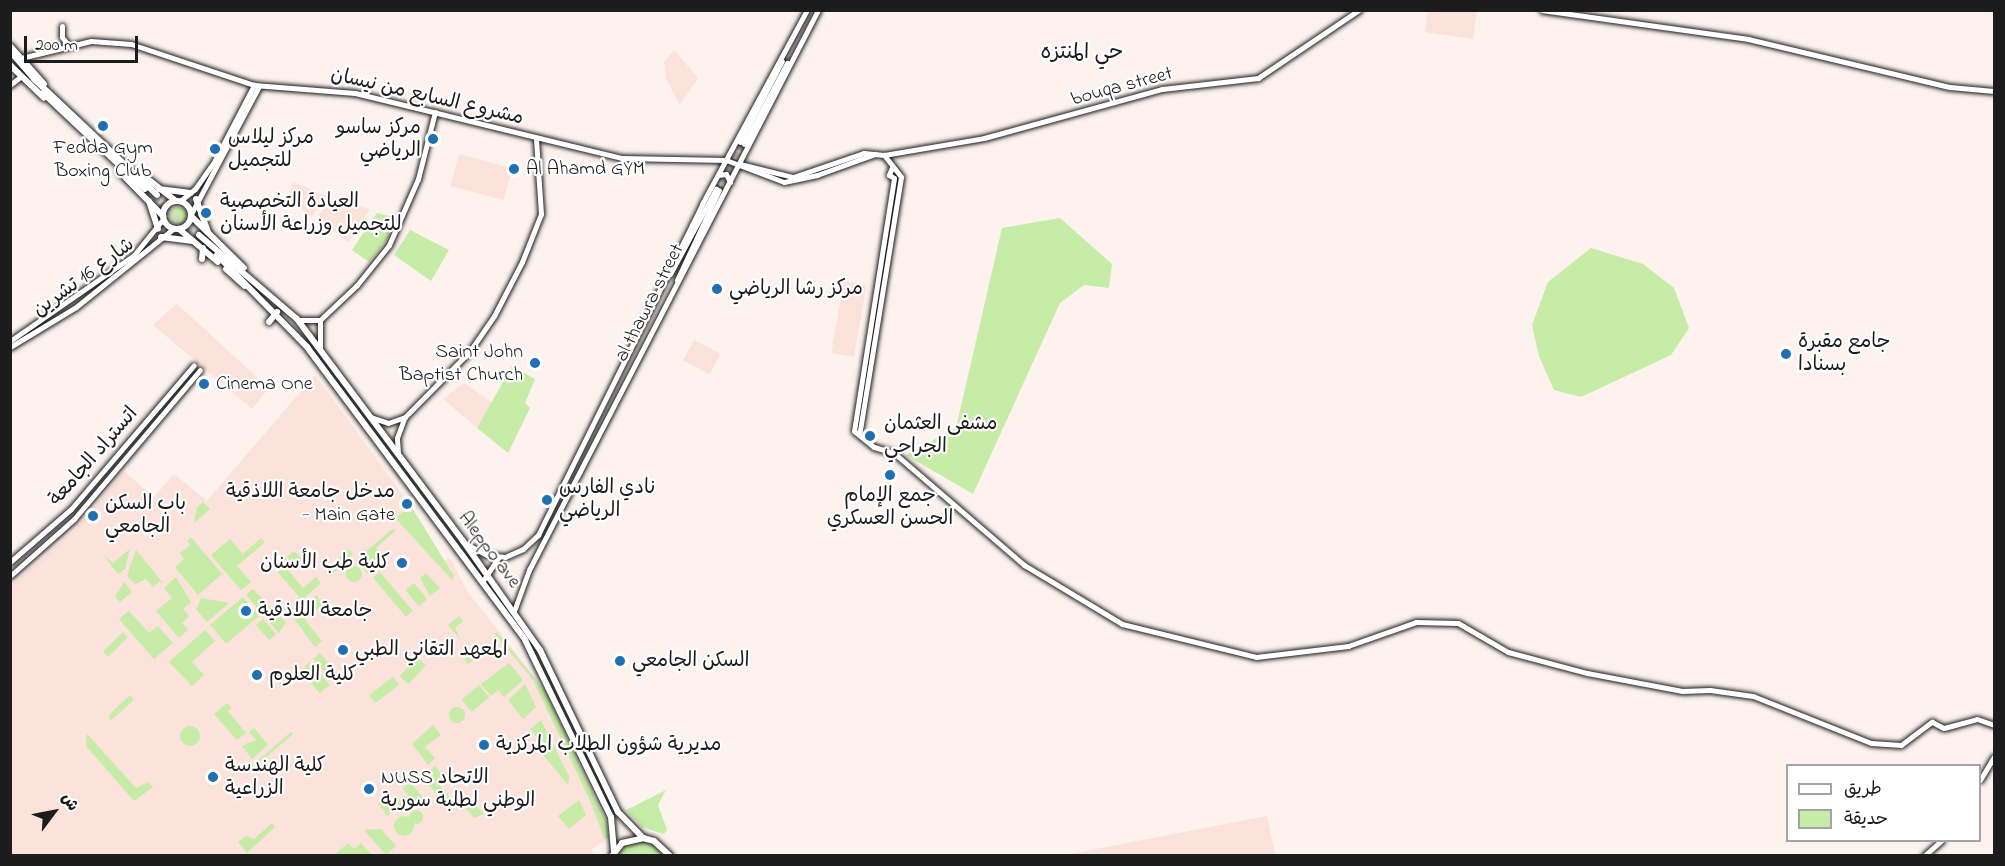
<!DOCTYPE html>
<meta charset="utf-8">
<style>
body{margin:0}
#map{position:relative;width:2005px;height:866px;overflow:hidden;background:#fdf2ee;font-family:"Indie Flower","Playpen Sans Arabic",sans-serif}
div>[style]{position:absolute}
.built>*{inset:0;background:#fbe2da;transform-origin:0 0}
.green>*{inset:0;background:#c6eca7;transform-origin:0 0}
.round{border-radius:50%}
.secondary-tunnel>*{height:5px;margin-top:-2.5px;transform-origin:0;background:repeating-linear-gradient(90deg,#dbd2ce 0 5px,transparent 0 7.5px)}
.primary-tunnel>*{height:6px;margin-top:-3px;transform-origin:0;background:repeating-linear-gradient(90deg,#dbd2ce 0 6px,transparent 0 9px)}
.roads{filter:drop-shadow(0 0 2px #1c1c1c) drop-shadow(0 0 2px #1c1c1c)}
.secondary>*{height:5px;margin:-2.5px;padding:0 2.5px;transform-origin:2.5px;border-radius:2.5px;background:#fff}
.primary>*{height:6px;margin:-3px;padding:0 3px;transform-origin:3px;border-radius:3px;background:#fff}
.primary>.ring{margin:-3px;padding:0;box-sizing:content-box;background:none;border:6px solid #fff;border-radius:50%}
.dots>*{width:16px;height:16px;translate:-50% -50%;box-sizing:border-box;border:3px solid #fff;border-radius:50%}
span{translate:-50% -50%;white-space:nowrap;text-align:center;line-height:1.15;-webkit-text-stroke:4.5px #fff;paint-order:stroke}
.street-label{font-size:20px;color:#1c1c1c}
.poi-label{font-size:20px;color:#1c1c1c}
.right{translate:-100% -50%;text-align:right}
.left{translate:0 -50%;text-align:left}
.neighbourhood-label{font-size:21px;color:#1c1c1c}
.frame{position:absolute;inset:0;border:12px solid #1c1c1c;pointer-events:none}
.legend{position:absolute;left:1786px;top:764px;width:195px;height:78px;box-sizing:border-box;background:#fff;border:2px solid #a4a4a4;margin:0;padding:8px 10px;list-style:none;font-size:18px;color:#1c1c1c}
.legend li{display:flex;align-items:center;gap:12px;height:30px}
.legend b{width:30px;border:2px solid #a4a4a4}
.north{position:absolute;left:24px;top:782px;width:60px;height:60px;-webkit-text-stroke:4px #fff;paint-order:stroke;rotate:58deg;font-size:16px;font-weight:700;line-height:24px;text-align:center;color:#1c1c1c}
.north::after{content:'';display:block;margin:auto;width:21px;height:27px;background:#1c1c1c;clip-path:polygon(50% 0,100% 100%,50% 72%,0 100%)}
.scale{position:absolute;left:24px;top:36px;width:114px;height:27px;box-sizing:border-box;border:3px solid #1c1c1c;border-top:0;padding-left:8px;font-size:18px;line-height:21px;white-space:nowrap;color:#1c1c1c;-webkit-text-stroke:4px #fff;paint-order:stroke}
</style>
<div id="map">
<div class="built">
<i style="clip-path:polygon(1428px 11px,1477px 11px,1473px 39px,1425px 32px)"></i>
<i style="clip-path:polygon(674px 50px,698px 78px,680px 105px,666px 79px,664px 62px)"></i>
<i style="left:459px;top:154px;width:55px;height:33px;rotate:15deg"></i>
<i style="clip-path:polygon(294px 182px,326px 196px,312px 217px,287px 197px)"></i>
<i style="clip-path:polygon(330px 198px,370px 209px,348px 242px,317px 218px)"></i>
<i style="left:844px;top:281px;width:23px;height:73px;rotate:10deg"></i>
<i style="clip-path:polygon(177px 304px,269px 388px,252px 409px,153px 325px)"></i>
<i style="left:694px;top:340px;width:30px;height:23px;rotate:28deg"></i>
<i style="clip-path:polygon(315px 375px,411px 506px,438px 555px,443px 561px,450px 558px,467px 591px,538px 681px,606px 821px,609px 838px,592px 849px,593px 856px,11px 855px,10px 586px,75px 530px,124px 471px,154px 497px,174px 474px,207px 501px)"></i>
<i style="clip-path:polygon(464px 383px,493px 403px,477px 428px,443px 399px)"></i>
<i style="clip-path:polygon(1267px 816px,1275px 855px,1065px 855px)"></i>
</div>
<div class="green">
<i class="round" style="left:169px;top:207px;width:18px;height:18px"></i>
<i style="clip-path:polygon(377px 213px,397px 218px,387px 240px,369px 262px,352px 250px)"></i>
<i style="clip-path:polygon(1060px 218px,1112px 264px,1109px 288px,1084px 285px,1060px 303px,973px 494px,906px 455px,956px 428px,1002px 228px)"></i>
<i style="clip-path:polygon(410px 230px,449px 250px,431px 281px,394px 255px)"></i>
<i style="clip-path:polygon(1591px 248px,1643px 264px,1674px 288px,1689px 328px,1671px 355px,1581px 397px,1554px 390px,1539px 356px,1532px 325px,1548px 282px)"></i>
<i style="clip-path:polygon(512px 366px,535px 379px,525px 403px,530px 408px,508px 453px,477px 428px)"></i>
<i style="clip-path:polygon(203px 502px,210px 509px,194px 523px,197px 507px)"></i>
<i style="clip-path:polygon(411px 506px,454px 576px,452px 580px,398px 521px,393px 520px)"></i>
<i style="clip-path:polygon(392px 529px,396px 530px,376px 548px,385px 558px,368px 574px,356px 560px)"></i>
<i style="clip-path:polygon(191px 537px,222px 574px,198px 595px,175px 567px,184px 559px,180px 553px,190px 545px,187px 541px)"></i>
<i style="clip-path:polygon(261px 538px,265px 542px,237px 566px,251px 582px,241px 590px,211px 555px,230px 539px,243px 554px)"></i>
<i style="clip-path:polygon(130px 549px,125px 569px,118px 574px,104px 556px,113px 563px)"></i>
<i style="left:348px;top:549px;width:7px;height:32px;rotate:45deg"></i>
<i style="clip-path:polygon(136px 550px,163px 583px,162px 583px,160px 581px,153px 587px,146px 579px,135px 584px,127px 576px)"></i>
<i style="clip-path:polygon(294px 551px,301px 558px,288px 570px,303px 588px,316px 577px,321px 583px,302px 600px,274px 568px)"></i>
<i class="round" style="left:346px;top:566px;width:16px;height:16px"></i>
<i style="left:380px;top:572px;width:51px;height:9px;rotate:50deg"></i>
<i style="clip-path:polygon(426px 573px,440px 588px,430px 596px,420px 578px)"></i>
<i style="clip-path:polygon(176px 577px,191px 602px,183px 609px,189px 616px,182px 623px,188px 630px,179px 638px,156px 611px,172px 598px,164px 588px)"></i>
<i style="clip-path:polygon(124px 582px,132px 592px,120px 602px,115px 597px)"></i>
<i style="left:414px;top:583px;width:21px;height:11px;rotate:51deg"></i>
<i style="clip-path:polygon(253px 589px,286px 622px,279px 633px,246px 595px)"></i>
<i style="clip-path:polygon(317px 595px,322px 605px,305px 620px,322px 641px,315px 647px,292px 616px)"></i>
<i style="left:243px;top:597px;width:25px;height:43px;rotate:50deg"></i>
<i style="clip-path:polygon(201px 598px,229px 603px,207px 622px,196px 609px)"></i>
<i style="clip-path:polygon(129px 611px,149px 633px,158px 626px,173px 643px,154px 659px,119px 619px)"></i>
<i style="clip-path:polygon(459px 616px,463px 621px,455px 628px,461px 640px,448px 625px)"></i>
<i style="left:263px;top:619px;width:20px;height:9px;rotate:49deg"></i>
<i style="clip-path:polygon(205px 630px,215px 641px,192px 662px,204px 675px,192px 686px,169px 662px)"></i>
<i style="left:123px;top:632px;width:7px;height:28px;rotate:45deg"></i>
<i style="clip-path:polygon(497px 632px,545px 691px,606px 821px,609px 838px,604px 838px,592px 805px,533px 680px,495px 634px)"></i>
<i style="clip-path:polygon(483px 648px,486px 649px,500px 667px,487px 651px,468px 664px,464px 660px)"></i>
<i style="left:320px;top:653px;width:30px;height:9px;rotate:49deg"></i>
<i style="left:417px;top:657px;width:12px;height:26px;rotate:42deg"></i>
<i style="left:310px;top:662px;width:30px;height:13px;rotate:49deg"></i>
<i style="clip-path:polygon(509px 663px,523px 680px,504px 697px,498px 690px,491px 696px,481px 684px)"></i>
<i style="left:393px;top:677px;width:10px;height:30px;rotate:53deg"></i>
<i style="clip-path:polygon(525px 684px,536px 707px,523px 719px,508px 700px)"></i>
<i style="left:479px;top:685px;width:16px;height:23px;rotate:50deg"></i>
<i style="clip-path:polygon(130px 695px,134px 700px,110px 721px,109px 715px)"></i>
<i style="clip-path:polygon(227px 703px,231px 708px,228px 711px,246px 733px,237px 740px,214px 714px)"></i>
<i class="round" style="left:449px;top:707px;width:16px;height:16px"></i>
<i style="clip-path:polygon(541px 720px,569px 776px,568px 785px,540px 751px,545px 747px,530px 729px)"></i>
<i style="clip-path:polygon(433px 725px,441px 735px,425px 747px,435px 758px,428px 765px,412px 744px)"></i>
<i class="round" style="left:180px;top:726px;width:20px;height:20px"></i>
<i style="clip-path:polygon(254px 728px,268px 745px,252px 759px,242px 746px,256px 740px,249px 732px)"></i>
<i style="clip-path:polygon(291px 732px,293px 734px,254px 768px,251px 766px)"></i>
<i style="clip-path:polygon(87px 734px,136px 788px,148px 782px,153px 787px,134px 801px,86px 746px)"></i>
<i style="clip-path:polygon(435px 766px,442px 775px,436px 781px,450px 797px,444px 803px,422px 777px)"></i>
<i style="left:410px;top:782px;width:23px;height:10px;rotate:50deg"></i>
<i style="clip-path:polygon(666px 790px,658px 805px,667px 830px,664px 834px,642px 827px,626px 810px)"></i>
<i style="clip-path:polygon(466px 794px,484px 814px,474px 818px,459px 800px)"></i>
<i style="clip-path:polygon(388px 795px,393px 801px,388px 817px,378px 803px)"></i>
<i class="round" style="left:398px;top:796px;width:14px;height:14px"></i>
<i style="clip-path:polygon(579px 800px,586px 815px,569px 829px,558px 816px)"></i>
<i class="round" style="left:409px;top:810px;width:14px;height:14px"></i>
<i class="round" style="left:394px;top:816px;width:20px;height:20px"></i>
<i style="clip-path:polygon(272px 823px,275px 827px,247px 853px,238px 842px,246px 836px,254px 839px)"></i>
<i style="clip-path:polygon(381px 829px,396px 846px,386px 855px,364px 830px)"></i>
<i style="clip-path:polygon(638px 840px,655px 845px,664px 855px,616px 856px,622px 848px)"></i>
<i style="clip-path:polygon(348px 843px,354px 849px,361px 843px,372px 855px,334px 855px)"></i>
</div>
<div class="secondary-tunnel">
<i style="left:716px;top:189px;width:53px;rotate:-62.9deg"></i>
<i style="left:719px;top:190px;width:52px;rotate:-61.5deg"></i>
</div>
<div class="primary-tunnel">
<i style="left:154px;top:198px;width:59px;rotate:42.3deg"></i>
</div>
<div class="roads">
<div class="secondary">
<i style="left:1542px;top:10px;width:208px;rotate:8deg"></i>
<i style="left:1748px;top:39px;width:208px;rotate:13.4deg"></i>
<i style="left:1950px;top:87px;width:44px;rotate:5.2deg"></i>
<i style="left:62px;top:26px;width:11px;rotate:90deg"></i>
<i style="left:62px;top:37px;width:10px;rotate:53deg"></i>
<i style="left:21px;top:58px;width:72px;rotate:-13.7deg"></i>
<i style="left:91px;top:41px;width:40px;rotate:4.3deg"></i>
<i style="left:131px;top:44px;width:130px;rotate:18.4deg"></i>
<i style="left:254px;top:85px;width:101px;rotate:4.5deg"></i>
<i style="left:355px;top:93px;width:275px;rotate:13.7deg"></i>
<i style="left:622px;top:158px;width:104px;rotate:1.1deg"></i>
<i style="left:726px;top:160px;width:62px;rotate:20.8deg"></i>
<i style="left:784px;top:182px;width:34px;rotate:-12deg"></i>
<i style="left:817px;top:175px;width:62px;rotate:-19.9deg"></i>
<i style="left:10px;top:85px;width:14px;rotate:-39deg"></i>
<i style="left:740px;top:142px;width:91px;rotate:-62.6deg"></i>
<i style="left:744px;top:144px;width:92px;rotate:-62deg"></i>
<i style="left:884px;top:155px;width:28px;rotate:52deg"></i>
<i style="left:901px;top:177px;width:261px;rotate:99.2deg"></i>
<i style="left:859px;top:435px;width:6px;rotate:-141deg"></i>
<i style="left:854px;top:431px;width:256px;rotate:-81deg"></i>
<i style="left:894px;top:178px;width:6px;rotate:-149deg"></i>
<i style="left:889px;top:175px;width:9px;rotate:-69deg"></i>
<i style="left:740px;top:164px;width:55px;rotate:13.8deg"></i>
<i style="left:793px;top:177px;width:75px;rotate:-18.7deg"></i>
<i style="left:864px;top:153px;width:20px;rotate:6deg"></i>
<i style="left:884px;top:155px;width:101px;rotate:-9.6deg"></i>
<i style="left:984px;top:138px;width:185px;rotate:-15.4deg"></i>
<i style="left:1162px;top:89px;width:97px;rotate:-6.5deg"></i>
<i style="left:1258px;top:78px;width:122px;rotate:-34deg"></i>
<i style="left:718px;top:175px;width:8px;rotate:-7deg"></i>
<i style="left:726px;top:174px;width:9px;rotate:63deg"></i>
<i style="left:180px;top:201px;width:19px;rotate:-39deg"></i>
<i style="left:195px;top:189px;width:35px;rotate:-55deg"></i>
<i style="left:215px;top:160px;width:85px;rotate:-62.5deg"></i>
<i style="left:191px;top:214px;width:145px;rotate:-62deg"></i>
<i style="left:670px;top:274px;width:97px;rotate:-61.6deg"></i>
<i style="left:677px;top:280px;width:99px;rotate:-65deg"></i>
<i style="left:298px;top:320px;width:22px"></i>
<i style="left:320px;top:320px;width:51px;rotate:-43.4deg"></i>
<i style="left:357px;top:285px;width:51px;rotate:-51.3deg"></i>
<i style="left:389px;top:245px;width:72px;rotate:-66.3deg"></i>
<i style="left:418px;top:179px;width:69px;rotate:-75.8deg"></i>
<i style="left:320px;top:320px;width:28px;rotate:90deg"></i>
<i style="left:10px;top:341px;width:151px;rotate:-34.7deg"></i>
<i style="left:134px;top:255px;width:46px;rotate:-51.1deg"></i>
<i style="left:10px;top:347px;width:77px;rotate:-31.2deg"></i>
<i style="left:76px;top:307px;width:124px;rotate:-38.8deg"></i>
<i style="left:370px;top:417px;width:19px;rotate:18deg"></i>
<i style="left:388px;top:423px;width:18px;rotate:-19deg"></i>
<i style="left:405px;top:417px;width:93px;rotate:-45.4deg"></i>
<i style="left:470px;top:351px;width:42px;rotate:-55.6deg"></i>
<i style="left:494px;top:316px;width:61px;rotate:-62.6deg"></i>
<i style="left:522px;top:262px;width:52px;rotate:-68.4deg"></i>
<i style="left:541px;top:214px;width:76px;rotate:-93.8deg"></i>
<i style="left:859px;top:435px;width:19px;rotate:39deg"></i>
<i style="left:874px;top:447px;width:21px;rotate:17deg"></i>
<i style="left:894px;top:453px;width:172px;rotate:40.7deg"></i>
<i style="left:1024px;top:565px;width:114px;rotate:31deg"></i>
<i style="left:1122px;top:624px;width:138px;rotate:13.8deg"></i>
<i style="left:1256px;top:657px;width:93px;rotate:-6.8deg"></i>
<i style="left:1348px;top:646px;width:72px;rotate:-19.4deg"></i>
<i style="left:1416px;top:622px;width:42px;rotate:1.4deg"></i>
<i style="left:1458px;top:623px;width:58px;rotate:30.1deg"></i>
<i style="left:1508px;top:652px;width:82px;rotate:14.9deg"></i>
<i style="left:1587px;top:673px;width:97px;rotate:10.7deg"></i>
<i style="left:1682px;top:691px;width:28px;rotate:-2deg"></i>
<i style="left:1710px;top:690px;width:43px;rotate:7.9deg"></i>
<i style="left:1753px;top:696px;width:127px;rotate:21.7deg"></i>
<i style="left:1871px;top:743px;width:30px;rotate:4deg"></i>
<i style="left:1901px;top:745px;width:39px;rotate:-37deg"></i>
<i style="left:1932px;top:722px;width:13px;rotate:27deg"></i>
<i style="left:1944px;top:728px;width:34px;rotate:-15deg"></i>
<i style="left:1977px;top:719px;width:18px;rotate:19deg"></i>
<i style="left:398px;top:453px;width:15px;rotate:-94deg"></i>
<i style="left:397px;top:438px;width:20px;rotate:-70deg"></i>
<i style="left:468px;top:545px;width:21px;rotate:28deg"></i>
<i style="left:487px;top:555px;width:18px;rotate:6deg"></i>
<i style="left:505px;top:557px;width:20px;rotate:-24deg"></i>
<i style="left:523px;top:549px;width:21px;rotate:-43deg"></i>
<i style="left:538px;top:535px;width:369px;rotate:-63.6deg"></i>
<i style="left:702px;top:204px;width:221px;rotate:-61.6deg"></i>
<i style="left:10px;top:562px;width:81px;rotate:-41deg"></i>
<i style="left:71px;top:509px;width:189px;rotate:-49.5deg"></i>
<i style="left:10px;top:576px;width:86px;rotate:-41.7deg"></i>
<i style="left:74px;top:519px;width:195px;rotate:-49.8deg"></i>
<i style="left:482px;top:582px;width:29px;rotate:-56deg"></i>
<i style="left:514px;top:611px;width:44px;rotate:-69.9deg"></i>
<i style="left:529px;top:570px;width:630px;rotate:-62.7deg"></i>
<i style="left:1980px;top:780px;width:27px;rotate:-59deg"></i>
<i style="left:1924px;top:856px;width:24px;rotate:-42deg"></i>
</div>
<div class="primary">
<i style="left:10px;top:46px;width:51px;rotate:48.2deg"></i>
<i style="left:10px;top:51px;width:37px;rotate:49deg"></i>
<i style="left:34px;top:79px;width:169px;rotate:43.3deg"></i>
<i style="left:10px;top:65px;width:47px;rotate:44.1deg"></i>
<i style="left:43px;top:93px;width:140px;rotate:43.3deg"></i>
<i style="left:120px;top:172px;width:62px;rotate:45.7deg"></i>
<i style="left:141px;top:174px;width:44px;rotate:37.6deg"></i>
<i style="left:159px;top:189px;width:32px;rotate:7deg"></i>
<i style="left:196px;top:199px;width:35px;rotate:70deg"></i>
<i class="ring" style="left:163px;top:201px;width:22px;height:22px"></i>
<i style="left:149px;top:201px;width:29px;rotate:72deg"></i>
<i style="left:191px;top:216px;width:74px;rotate:44.5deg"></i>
<i style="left:179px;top:229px;width:51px;rotate:40.2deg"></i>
<i style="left:199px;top:235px;width:129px;rotate:40.6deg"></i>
<i style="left:297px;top:319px;width:277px;rotate:53.2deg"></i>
<i style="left:463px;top:541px;width:133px;rotate:54.8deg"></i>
<i style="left:540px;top:650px;width:180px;rotate:64.3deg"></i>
<i style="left:618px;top:812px;width:36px;rotate:46deg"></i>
<i style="left:161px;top:237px;width:32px;rotate:7deg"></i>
<i style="left:217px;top:255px;width:129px;rotate:45.6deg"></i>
<i style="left:307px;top:347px;width:365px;rotate:53.3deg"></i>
<i style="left:525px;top:640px;width:197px;rotate:64.1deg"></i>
<i style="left:611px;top:817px;width:34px;rotate:85deg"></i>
<i style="left:202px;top:259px;width:11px;rotate:-85deg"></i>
<i style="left:226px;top:269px;width:25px;rotate:42deg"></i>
<i style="left:269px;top:322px;width:13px;rotate:-51deg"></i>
<i style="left:612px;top:856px;width:16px;rotate:-52deg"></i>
<i style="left:622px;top:843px;width:22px;rotate:-13deg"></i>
<i style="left:643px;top:838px;width:11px;rotate:15deg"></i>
<i style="left:654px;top:841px;width:22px;rotate:43deg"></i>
</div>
</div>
<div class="dots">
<i style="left:103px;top:126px;background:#1f6fb2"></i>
<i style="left:433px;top:139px;background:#1f6fb2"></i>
<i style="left:215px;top:149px;background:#1f6fb2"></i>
<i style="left:514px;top:169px;background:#1f6fb2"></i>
<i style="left:206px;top:213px;background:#1f6fb2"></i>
<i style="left:717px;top:289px;background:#1f6fb2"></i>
<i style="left:1786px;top:354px;background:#1f6fb2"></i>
<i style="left:535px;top:363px;background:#1f6fb2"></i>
<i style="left:204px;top:384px;background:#1f6fb2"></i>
<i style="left:870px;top:436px;background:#1f6fb2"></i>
<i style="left:890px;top:475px;background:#1f6fb2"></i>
<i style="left:547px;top:500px;background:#1f6fb2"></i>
<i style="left:407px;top:504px;background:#1f6fb2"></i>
<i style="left:93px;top:516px;background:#1f6fb2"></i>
<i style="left:402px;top:563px;background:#1f6fb2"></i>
<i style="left:246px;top:611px;background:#1f6fb2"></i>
<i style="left:343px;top:650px;background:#1f6fb2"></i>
<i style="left:620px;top:661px;background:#1f6fb2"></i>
<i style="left:257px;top:675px;background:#1f6fb2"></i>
<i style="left:484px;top:745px;background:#1f6fb2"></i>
<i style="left:213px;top:777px;background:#1f6fb2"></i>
<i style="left:369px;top:789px;background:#1f6fb2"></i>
</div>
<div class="street-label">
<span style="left:1122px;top:87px;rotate:-15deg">bouqa street</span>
<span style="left:427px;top:97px;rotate:13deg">مشروع السابع من نيسان</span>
<span style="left:84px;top:278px;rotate:-36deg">شارع 16 تشرين</span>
<span style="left:650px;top:303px;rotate:-63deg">al thawra street</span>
<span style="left:94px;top:457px;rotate:-49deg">اتستراد الجامعة</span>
<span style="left:489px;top:550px;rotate:53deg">Aleppo ave</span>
</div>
<div class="poi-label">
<span class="right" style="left:421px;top:140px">مركز ساسو<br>الرياضي</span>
<span class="left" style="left:228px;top:150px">مركز ليلاس<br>للتجميل</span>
<span style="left:103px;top:160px">Fedda Gym<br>Boxing Club</span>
<span class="left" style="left:526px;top:169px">Al Ahamd GYM</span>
<span class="left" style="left:220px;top:214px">العيادة التخصصية<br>للتجميل وزراعة الأسنان</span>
<span class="left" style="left:729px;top:289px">مركز رشا الرياضي</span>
<span class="left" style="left:1798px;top:354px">جامع مقبرة<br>بسنادا</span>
<span class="right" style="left:523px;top:364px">Saint John<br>Baptist Church</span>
<span class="left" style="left:216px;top:384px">Cinema One</span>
<span class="left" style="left:884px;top:436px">مشفى العثمان<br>الجراحي</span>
<span class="left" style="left:559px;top:500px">نادي الفارس<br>الرياضي</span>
<span class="right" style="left:395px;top:504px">مدخل جامعة اللاذقية<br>- Main Gate</span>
<span style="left:890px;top:508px">جمع الإمام<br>الحسن العسكري</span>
<span class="left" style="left:105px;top:516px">باب السكن<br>الجامعي</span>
<span class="right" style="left:390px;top:563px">كلية طب الأسنان</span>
<span class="left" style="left:258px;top:611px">جامعة اللاذقية</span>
<span class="left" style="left:355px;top:650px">المعهد التقاني الطبي</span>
<span class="left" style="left:632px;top:661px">السكن الجامعي</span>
<span class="left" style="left:269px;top:675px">كلية العلوم</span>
<span class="left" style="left:496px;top:745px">مديرية شؤون الطلاب المركزية</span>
<span class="left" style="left:225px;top:778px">كلية الهندسة<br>الزراعية</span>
<span class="left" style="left:381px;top:790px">NUSS الاتحاد<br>الوطني لطلبة سورية</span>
</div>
<div class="neighbourhood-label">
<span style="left:1082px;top:53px">حي المنتزه</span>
</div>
<div class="frame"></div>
<ul class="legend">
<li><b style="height:8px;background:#fff"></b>طريق</li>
<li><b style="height:16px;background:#c6eca7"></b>حديقة</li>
</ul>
<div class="north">ش</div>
<div class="scale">200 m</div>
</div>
